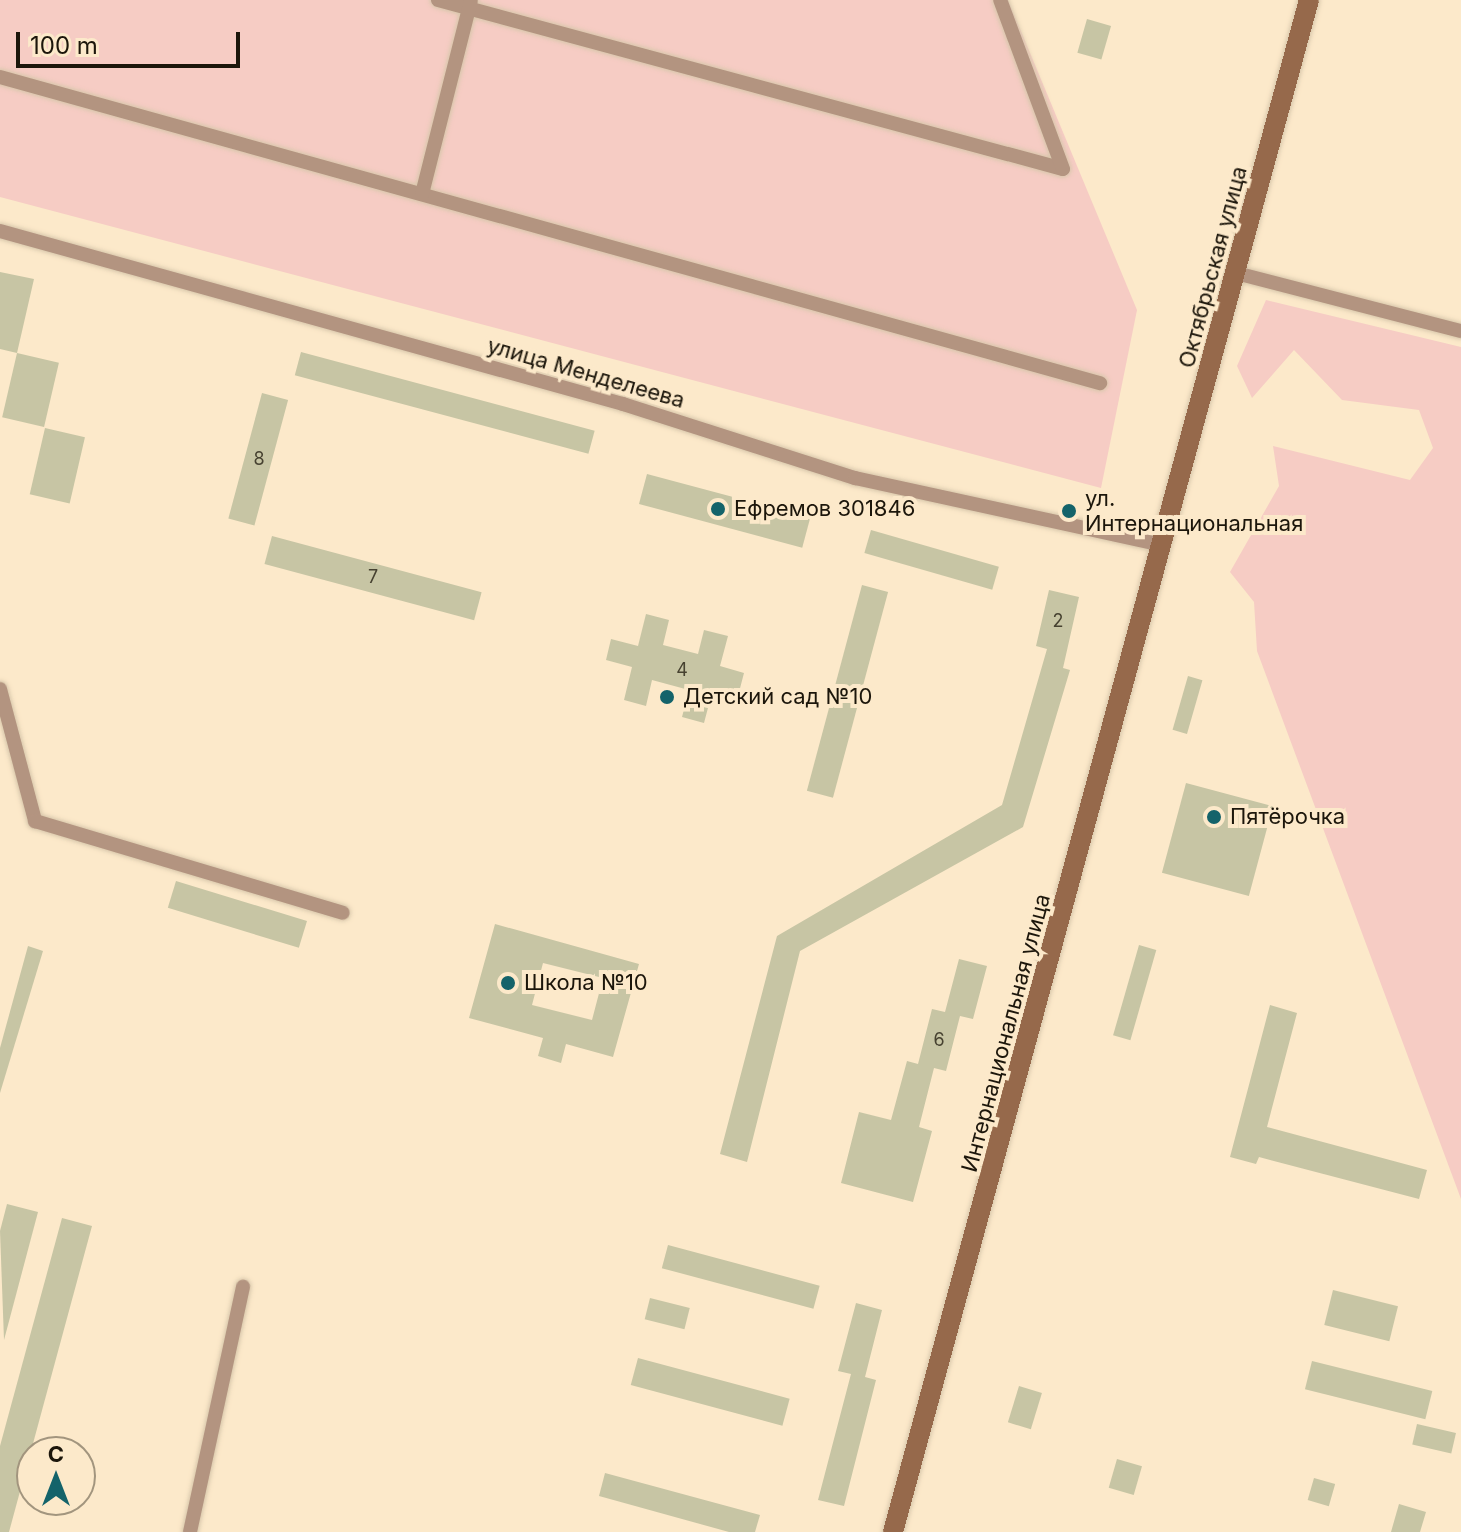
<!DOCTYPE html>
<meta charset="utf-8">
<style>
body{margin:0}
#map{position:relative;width:1461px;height:1532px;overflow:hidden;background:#fce9ca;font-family:Inter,sans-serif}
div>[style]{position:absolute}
.green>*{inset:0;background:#f6ccc4}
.building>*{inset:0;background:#c7c5a4;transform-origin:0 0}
.roads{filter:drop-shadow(0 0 2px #d8c7ab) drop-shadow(0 0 2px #d8c7ab)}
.street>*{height:14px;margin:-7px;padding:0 7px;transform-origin:7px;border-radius:7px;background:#b39480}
.secondary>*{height:20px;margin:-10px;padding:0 10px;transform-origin:10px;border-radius:10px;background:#96694b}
.dots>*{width:22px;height:22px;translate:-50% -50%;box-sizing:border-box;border:4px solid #fce9ca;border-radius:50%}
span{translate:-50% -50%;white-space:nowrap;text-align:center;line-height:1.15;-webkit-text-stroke:8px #fce9ca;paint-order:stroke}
.number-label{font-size:18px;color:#474231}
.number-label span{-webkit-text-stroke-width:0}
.street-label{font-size:22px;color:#1c160b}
.poi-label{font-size:22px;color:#1c160b}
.left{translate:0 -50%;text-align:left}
.north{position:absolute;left:16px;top:1436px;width:80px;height:80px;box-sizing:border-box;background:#fce9ca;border:2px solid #a2957e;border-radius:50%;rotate:0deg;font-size:22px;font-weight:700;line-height:32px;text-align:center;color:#1c160b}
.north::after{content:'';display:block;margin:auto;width:28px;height:36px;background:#14636a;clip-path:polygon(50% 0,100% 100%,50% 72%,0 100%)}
.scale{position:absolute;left:16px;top:32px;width:224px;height:36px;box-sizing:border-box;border:4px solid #1c160b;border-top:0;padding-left:10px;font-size:24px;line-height:28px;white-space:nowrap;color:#1c160b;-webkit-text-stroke:6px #fce9ca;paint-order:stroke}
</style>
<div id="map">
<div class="green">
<i style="clip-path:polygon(0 0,1008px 0,1137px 310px,1101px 488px,0 197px)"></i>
<i style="clip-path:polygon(1266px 300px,1461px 347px,1461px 1199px,1257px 651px,1254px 602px,1230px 572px,1279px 486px,1273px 446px,1410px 480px,1433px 448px,1419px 410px,1342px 400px,1294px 350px,1252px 398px,1237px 366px)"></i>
</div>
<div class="building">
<i style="left:1087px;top:19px;width:25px;height:35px;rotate:16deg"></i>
<i style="clip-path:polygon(0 272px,34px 279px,17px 353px,0 349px)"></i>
<i style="left:301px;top:352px;width:304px;height:24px;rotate:15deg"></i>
<i style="left:17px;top:353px;width:43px;height:66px;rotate:13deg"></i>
<i style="left:262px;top:393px;width:27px;height:130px;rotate:15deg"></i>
<i style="left:45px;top:428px;width:41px;height:68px;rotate:13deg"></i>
<i style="left:647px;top:474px;width:169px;height:31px;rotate:15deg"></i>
<i style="left:871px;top:530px;width:133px;height:24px;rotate:16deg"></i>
<i style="left:272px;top:536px;width:217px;height:29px;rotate:15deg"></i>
<i style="left:862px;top:585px;width:27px;height:213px;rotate:15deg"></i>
<i style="clip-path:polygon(1049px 590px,1079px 597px,1063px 668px,1070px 670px,1023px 827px,800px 951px,747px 1162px,720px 1154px,777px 936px,1002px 805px,1047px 649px,1036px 646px)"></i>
<i style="clip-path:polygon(646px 614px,669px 620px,663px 645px,698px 654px,704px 630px,728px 636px,720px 666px,744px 673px,738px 696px,713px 689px,704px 723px,682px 717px,689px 690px,652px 680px,646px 706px,624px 700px,632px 667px,606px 660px,611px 639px,638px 646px)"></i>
<i style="left:1188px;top:676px;width:15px;height:56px;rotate:16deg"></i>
<i style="left:1186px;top:783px;width:90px;height:93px;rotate:15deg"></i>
<i style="left:176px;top:881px;width:137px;height:28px;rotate:17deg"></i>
<i style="clip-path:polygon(evenodd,495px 924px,639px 964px,613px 1057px,566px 1044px,561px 1063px,538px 1056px,543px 1038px,469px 1018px,495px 924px,543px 963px,603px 978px,592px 1020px,532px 1005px,543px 963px)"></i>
<i style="left:1139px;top:945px;width:18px;height:94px;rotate:16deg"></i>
<i style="clip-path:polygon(28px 946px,43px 951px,0 1093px,0 1048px)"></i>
<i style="clip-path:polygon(959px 959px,987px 966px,973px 1019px,960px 1016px,946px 1071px,934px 1068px,919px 1127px,932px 1131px,913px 1202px,841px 1183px,859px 1112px,891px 1120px,907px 1061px,918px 1064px,932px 1009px,945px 1012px)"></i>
<i style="clip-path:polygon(1270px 1005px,1297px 1013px,1267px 1127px,1427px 1170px,1419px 1199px,1259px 1157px,1256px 1164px,1230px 1157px)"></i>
<i style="clip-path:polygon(7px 1204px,38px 1212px,4px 1340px,0 1231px)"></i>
<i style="clip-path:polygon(62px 1218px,92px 1226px,9px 1532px,0 1532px,0 1446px)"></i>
<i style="left:668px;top:1245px;width:157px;height:24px;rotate:15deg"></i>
<i style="left:1333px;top:1290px;width:67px;height:36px;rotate:14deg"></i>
<i style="left:650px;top:1298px;width:41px;height:22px;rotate:14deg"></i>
<i style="clip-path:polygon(856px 1303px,882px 1310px,865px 1377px,876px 1380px,844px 1506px,818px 1500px,851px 1374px,838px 1371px)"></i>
<i style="left:638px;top:1358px;width:157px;height:28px;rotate:15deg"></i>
<i style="left:1312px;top:1361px;width:124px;height:29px;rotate:14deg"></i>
<i style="left:1019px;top:1386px;width:24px;height:38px;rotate:17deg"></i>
<i style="left:1417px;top:1424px;width:40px;height:21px;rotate:13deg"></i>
<i style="left:1117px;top:1459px;width:26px;height:30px;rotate:16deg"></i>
<i style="clip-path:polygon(605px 1473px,760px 1515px,755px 1532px,729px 1532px,599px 1496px)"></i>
<i style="left:1314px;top:1478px;width:22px;height:23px;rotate:16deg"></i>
<i style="clip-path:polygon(1399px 1504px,1426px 1512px,1420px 1532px,1391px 1532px)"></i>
</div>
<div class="roads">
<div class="street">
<i style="left:438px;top:0;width:647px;rotate:15.13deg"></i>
<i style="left:1063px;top:169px;width:180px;rotate:-110.4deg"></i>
<i style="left:0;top:77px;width:1142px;rotate:15.55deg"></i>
<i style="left:422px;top:194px;width:199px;rotate:-75.8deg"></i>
<i style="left:0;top:231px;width:647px;rotate:15.52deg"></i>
<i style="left:623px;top:404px;width:244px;rotate:17.7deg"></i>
<i style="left:855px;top:478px;width:314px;rotate:12.3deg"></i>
<i style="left:1236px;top:273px;width:232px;rotate:14.5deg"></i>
<i style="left:0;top:689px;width:137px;rotate:75.1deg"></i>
<i style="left:35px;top:821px;width:321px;rotate:16.6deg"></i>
<i style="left:190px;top:1532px;width:251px;rotate:-77.8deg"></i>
</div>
<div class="secondary">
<i style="left:893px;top:1532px;width:1587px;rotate:-74.81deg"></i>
</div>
</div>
<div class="dots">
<i style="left:718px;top:509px;background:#14636a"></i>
<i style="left:1069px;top:511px;background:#14636a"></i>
<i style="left:667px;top:697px;background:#14636a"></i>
<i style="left:1214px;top:817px;background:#14636a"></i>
<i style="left:508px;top:983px;background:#14636a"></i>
</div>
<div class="number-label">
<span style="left:259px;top:459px">8</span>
<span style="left:373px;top:577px">7</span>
<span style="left:1058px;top:621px">2</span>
<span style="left:682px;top:670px">4</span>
<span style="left:939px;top:1040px">6</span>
</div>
<div class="street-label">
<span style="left:1213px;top:267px;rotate:-75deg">Октябрьская улица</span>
<span style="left:586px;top:373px;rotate:16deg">улица Менделеева</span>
<span style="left:1006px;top:1033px;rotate:-75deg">Интернациональная улица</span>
</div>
<div class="poi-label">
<span class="left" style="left:1085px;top:511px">ул.<br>Интернациональная</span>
<span class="left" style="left:734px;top:509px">Ефремов 301846</span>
<span class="left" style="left:683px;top:697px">Детский сад №10</span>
<span class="left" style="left:1230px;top:817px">Пятёрочка</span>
<span class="left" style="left:524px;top:983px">Школа №10</span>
</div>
<div class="north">С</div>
<div class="scale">100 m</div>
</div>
